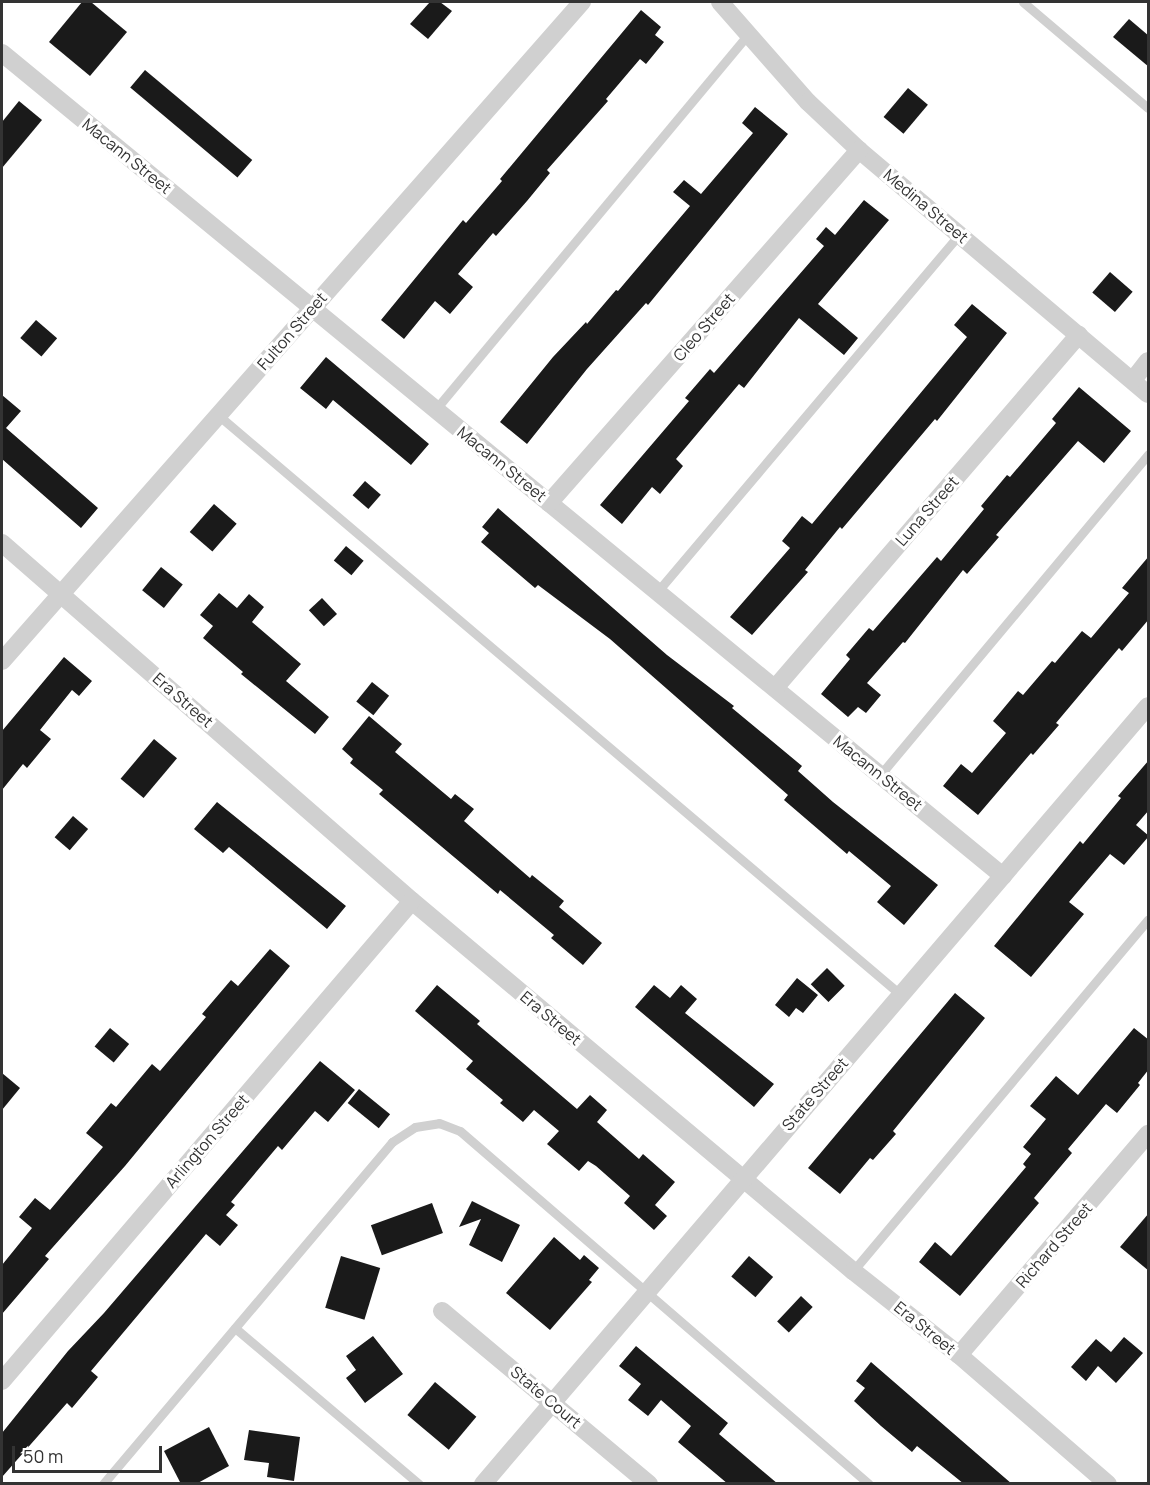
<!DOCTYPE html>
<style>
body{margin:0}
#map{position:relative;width:1150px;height:1485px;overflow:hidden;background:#fff;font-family:Manrope,sans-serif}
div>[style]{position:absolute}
.building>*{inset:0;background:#1a1a1a;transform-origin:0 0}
.service>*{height:9px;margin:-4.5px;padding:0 4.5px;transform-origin:4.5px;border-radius:4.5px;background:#d0d0d0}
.minor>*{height:18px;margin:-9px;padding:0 9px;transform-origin:9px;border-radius:9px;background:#d0d0d0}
span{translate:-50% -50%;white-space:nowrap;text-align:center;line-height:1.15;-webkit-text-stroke:6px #fff;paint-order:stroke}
.street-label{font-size:16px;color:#333}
.frame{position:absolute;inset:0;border:3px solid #333;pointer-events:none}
.scale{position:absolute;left:12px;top:1446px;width:150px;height:27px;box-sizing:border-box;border:3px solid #333;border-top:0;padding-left:8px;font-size:18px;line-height:21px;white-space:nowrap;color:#333;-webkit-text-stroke:4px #fff;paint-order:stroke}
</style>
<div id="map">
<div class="building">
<i style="clip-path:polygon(82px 2px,91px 2px,127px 32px,90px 76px,49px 42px)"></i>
<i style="clip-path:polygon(430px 2px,440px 2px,452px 11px,428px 39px,410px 24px)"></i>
<i style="clip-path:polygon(641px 10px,661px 27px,655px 35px,664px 42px,646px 64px,640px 59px,606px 99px,608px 101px,547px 170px,550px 173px,527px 201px,496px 236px,493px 233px,458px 274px,473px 287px,450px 314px,435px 301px,404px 339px,381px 320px,463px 220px,466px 223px,502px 181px,500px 179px)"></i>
<i style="clip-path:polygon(1129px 19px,1149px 36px,1149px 67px,1113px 37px)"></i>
<i style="left:145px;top:70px;width:140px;height:23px;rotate:40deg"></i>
<i style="left:908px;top:88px;width:26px;height:38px;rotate:40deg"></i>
<i style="clip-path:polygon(19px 101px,42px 120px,2px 168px,2px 122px)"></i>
<i style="clip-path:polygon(755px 107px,788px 134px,648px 305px,646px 303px,587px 369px,527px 444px,500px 422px,553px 357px,586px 322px,587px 324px,616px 290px,618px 291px,690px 206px,673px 192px,684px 180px,701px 194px,753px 133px,742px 123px)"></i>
<i style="clip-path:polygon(864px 200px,889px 220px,818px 304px,858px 338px,844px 355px,799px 318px,744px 388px,739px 384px,676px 459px,683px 466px,660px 494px,652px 487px,622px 524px,600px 505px,689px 401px,685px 398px,710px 369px,714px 373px,824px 246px,816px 239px,826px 227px,835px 235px)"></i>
<i style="left:1110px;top:272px;width:30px;height:27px;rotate:41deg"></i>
<i style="clip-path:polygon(972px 304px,1007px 333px,937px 421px,935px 419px,842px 529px,840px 527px,805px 570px,808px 572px,752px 635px,730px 617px,790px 548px,782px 541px,802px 516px,812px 524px,967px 337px,954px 325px)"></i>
<i style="left:36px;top:320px;width:28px;height:24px;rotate:41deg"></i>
<i style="clip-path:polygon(326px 357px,429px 444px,411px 465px,333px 400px,326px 409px,300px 388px)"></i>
<i style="clip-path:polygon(1079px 387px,1131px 431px,1104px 463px,1078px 441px,996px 535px,999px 537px,967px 574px,963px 570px,905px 643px,903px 642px,867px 683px,881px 695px,866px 713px,858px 707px,848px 717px,821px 694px,850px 659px,846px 655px,869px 628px,873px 631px,937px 557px,941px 561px,984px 509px,981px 506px,1007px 475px,1010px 477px,1056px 423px,1052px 419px)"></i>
<i style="clip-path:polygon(2px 395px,21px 411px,6px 428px,98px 508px,81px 528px,2px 459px)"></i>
<i style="left:365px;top:481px;width:21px;height:19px;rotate:41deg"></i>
<i style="left:214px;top:504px;width:30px;height:37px;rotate:41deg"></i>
<i style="clip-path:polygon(498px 508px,667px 655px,734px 706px,732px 708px,802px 766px,798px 771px,833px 802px,938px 885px,904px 925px,877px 902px,891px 886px,849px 851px,847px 854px,784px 800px,788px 795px,610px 639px,538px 585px,535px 588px,481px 542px,489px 533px,482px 527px)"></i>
<i style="left:346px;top:546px;width:23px;height:19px;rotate:40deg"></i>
<i style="clip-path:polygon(1149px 556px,1149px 619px,1122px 651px,1119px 648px,1056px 723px,1059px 725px,1033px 755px,1031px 753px,978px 815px,943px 786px,961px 764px,972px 773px,1006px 733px,993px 721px,1018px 691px,1023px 695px,1052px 661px,1055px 663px,1082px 631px,1091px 638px,1129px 593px,1122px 588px)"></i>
<i style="left:161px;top:567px;width:28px;height:30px;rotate:39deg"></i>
<i style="clip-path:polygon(219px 593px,237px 608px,249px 594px,264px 607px,252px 622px,301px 664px,286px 681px,329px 717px,315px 734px,241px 674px,243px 672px,203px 638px,213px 626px,200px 615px)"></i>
<i style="left:322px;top:598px;width:22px;height:18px;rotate:47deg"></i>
<i style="clip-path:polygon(64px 657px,92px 681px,79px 696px,72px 690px,40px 730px,51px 739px,27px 768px,23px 764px,2px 790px,2px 731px)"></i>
<i style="left:372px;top:682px;width:22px;height:25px;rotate:39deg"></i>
<i style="clip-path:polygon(369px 716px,402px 744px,395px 752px,451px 799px,455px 794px,474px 809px,464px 821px,530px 878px,532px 875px,564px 901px,559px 907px,602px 943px,583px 965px,551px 938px,554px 935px,500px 890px,498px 894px,379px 794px,383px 790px,350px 763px,353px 759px,342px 749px)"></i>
<i style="left:154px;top:739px;width:30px;height:52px;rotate:40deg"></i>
<i style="clip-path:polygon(1149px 760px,1149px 810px,1136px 825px,1149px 836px,1124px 865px,1110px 854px,1069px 902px,1084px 914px,1031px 977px,994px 946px,1080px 841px,1083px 844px,1121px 798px,1118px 796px)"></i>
<i style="clip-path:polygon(217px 802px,346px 906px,327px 929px,229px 847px,223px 853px,194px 829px)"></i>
<i style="left:73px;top:816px;width:20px;height:28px;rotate:41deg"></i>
<i style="clip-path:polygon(270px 949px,290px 966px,125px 1166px,45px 1256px,49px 1259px,2px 1314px,2px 1265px,32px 1228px,19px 1217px,35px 1198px,50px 1210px,103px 1147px,86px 1133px,111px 1103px,116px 1107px,152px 1064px,160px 1071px,206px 1017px,202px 1014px,231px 980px,238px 986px)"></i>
<i style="left:827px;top:968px;width:25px;height:23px;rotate:45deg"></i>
<i style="clip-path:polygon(797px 978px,818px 995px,803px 1013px,796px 1008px,789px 1017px,775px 1005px)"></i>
<i style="clip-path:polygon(437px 985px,480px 1021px,477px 1024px,577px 1109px,590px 1095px,607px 1110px,597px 1122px,639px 1159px,643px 1154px,675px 1182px,655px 1205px,667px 1216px,654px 1230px,624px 1203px,630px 1196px,596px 1166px,588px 1161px,579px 1171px,547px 1144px,559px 1131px,534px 1110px,523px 1122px,500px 1103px,503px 1100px,466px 1069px,473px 1061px,415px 1011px)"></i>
<i style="clip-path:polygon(654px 985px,670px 998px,681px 985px,697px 999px,685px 1013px,774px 1084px,754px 1107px,635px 1007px)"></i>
<i style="clip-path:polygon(955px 993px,985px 1018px,893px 1131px,896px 1134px,873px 1160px,870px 1158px,840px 1194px,808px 1168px)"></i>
<i style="left:110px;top:1028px;width:25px;height:24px;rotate:40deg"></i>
<i style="clip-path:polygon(1134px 1028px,1149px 1040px,1149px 1069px,1138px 1083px,1140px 1085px,1117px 1113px,1106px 1104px,1068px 1149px,1072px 1153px,1034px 1198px,1039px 1203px,960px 1296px,919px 1262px,935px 1242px,951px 1256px,1026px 1167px,1023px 1164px,1031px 1154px,1023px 1147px,1046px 1119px,1030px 1106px,1056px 1076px,1078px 1095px)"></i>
<i style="clip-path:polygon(320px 1061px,355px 1090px,328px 1122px,315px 1111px,282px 1150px,278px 1146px,231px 1202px,235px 1205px,226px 1215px,238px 1225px,220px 1246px,206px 1234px,91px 1371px,98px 1377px,72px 1408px,67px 1403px,2px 1477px,2px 1433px,68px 1351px,104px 1313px)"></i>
<i style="clip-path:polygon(2px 1073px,20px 1088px,2px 1110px)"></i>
<i style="left:359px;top:1089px;width:40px;height:18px;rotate:39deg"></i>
<i style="clip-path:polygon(472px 1201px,520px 1225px,502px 1262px,469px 1245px,481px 1219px,459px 1227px)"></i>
<i style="left:432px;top:1203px;width:32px;height:65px;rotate:70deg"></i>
<i style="clip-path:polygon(1149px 1213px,1149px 1271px,1120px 1247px)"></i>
<i style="clip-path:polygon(554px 1237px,580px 1260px,584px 1255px,599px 1268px,589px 1280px,592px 1282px,550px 1330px,506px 1293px)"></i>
<i style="left:341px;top:1256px;width:41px;height:54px;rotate:17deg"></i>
<i style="left:749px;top:1256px;width:32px;height:27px;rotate:41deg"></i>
<i style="left:801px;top:1296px;width:16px;height:35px;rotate:43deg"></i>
<i style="clip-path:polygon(373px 1336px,403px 1374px,365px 1403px,346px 1378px,356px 1370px,346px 1356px)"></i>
<i style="clip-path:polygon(1124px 1337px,1143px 1353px,1116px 1383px,1098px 1366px,1086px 1381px,1071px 1367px,1096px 1339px,1111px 1352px)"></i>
<i style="clip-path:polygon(636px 1346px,728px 1423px,719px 1434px,778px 1484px,728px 1484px,678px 1442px,691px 1426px,661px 1400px,648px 1416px,628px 1400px,641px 1384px,619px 1366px)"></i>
<i style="clip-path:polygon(871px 1362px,976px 1453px,1012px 1484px,964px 1484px,917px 1446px,912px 1452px,881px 1426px,854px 1401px,865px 1388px,856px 1381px)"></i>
<i style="left:435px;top:1382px;width:54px;height:43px;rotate:40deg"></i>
<i style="clip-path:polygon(209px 1427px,229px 1466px,196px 1484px,181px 1484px,164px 1451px)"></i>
<i style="clip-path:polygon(249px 1430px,300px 1437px,294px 1481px,267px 1477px,269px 1463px,244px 1460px)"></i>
</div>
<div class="service">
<i style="left:1023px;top:2px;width:164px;rotate:40.3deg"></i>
<i style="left:435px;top:410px;width:489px;rotate:-50.2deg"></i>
<i style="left:218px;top:415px;width:896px;rotate:40.34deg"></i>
<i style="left:657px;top:592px;width:468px;rotate:-49.8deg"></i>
<i style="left:880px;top:775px;width:418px;rotate:-50.1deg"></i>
<i style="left:853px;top:1271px;width:459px;rotate:-50deg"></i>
<i style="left:235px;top:1328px;width:241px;rotate:40.3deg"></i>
<i style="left:103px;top:1484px;width:448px;rotate:-49.8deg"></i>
<i style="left:392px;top:1142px;width:27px;rotate:-33deg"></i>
<i style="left:415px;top:1127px;width:24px;rotate:-9deg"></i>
<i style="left:439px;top:1123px;width:22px;rotate:21deg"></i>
<i style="left:460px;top:1131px;width:540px;rotate:40.8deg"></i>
</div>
<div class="minor">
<i style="left:720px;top:2px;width:133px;rotate:48.7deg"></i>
<i style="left:808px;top:102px;width:70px;rotate:43.3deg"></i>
<i style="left:859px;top:150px;width:378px;rotate:40.2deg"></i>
<i style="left:2px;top:53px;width:1296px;rotate:39.43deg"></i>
<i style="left:1133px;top:380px;width:24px;rotate:-52deg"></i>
<i style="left:549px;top:503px;width:470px;rotate:-48.7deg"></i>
<i style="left:2px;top:543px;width:544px;rotate:41.13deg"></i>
<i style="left:412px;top:901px;width:576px;rotate:40deg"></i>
<i style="left:853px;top:1271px;width:135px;rotate:38.4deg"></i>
<i style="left:959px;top:1355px;width:197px;rotate:40.9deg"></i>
<i style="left:2px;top:661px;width:878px;rotate:-48.65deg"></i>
<i style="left:775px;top:688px;width:466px;rotate:-49.3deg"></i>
<i style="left:442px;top:1311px;width:270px;rotate:39.9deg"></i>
<i style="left:959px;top:1355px;width:291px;rotate:-49.5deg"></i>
<i style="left:2px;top:1381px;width:631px;rotate:-49.5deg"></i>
<i style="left:483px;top:1484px;width:1023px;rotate:-49.48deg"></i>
</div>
<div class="street-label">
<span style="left:127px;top:156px;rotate:39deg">Macann Street</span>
<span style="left:926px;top:206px;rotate:40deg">Medina Street</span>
<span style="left:704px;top:327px;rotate:-49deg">Cleo Street</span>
<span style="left:292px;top:331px;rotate:-49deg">Fulton Street</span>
<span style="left:502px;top:464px;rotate:39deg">Macann Street</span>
<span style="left:927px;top:511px;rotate:-49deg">Luna Street</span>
<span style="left:183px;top:700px;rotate:41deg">Era Street</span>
<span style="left:878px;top:773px;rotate:39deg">Macann Street</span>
<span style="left:551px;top:1018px;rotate:40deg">Era Street</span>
<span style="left:815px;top:1094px;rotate:-49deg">State Street</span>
<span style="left:207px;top:1141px;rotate:-49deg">Arlington Street</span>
<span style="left:1054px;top:1245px;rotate:-49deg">Richard Street</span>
<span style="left:925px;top:1328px;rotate:39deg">Era Street</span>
<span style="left:546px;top:1397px;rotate:40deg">State Court</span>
</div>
<div class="frame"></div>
<div class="scale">50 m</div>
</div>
